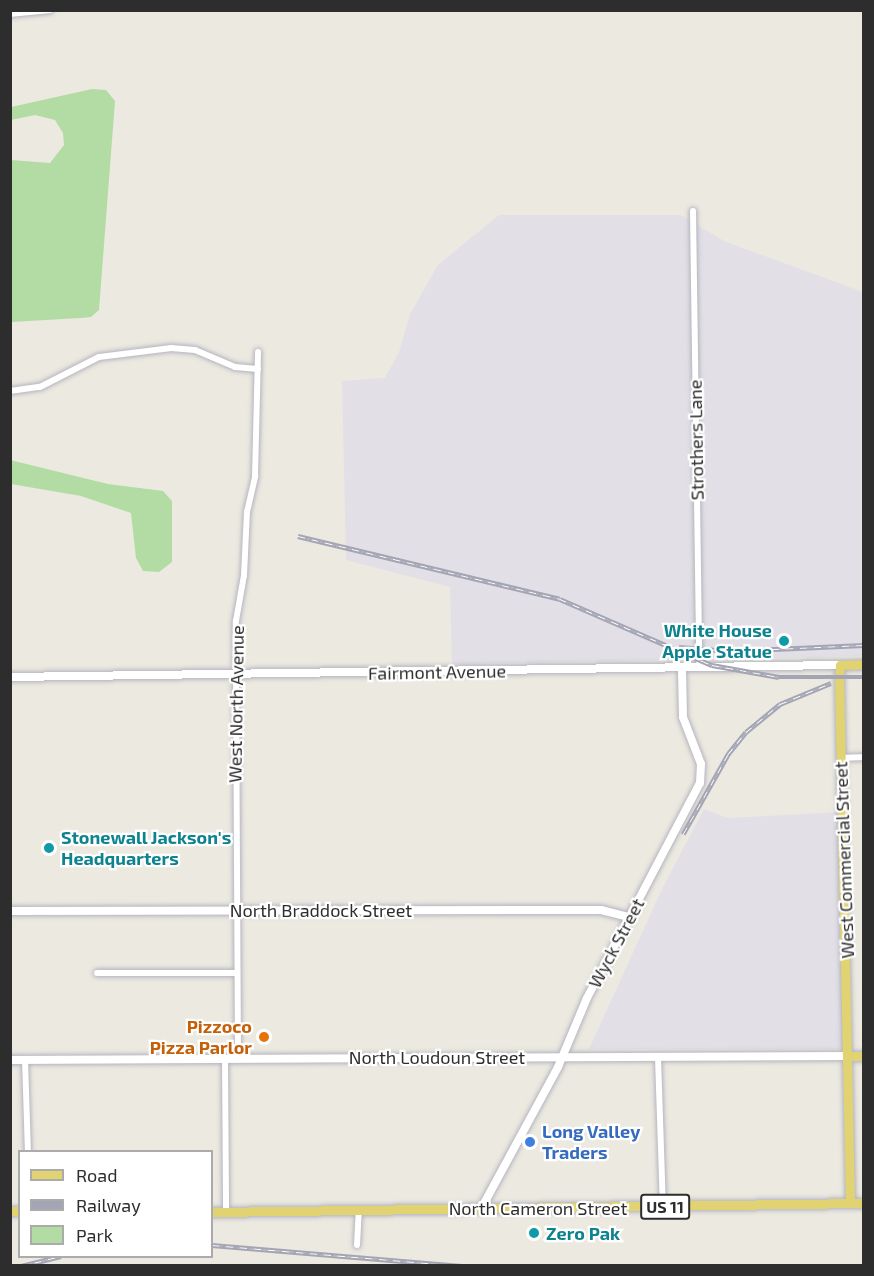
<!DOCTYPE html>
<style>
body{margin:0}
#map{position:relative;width:874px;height:1276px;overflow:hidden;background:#ece9e1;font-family:"Exo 2",sans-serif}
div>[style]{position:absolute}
.industrial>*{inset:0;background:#e2e0e6}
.green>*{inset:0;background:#b2dca4}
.roads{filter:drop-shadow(0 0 2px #b4b5bf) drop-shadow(0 0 2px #b4b5bf)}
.minor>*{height:6px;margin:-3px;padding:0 3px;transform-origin:3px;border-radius:3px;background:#fff}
.tertiary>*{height:8px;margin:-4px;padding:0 4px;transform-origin:4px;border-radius:4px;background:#fff}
.primary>*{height:9px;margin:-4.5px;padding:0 4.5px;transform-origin:4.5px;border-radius:4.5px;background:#e1d272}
.rail>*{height:4.5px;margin-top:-2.25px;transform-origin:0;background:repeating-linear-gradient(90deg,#fff 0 7px,#a4a5b4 0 14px);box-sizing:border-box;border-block:2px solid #a4a5b4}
.dots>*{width:16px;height:16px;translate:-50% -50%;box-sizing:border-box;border:3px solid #fff;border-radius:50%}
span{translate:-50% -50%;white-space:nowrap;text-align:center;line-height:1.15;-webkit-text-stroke:4.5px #fff;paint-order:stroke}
.shield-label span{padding:2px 4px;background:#fff;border:2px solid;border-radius:4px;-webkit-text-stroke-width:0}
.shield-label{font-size:16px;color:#2d2d2d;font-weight:700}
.street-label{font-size:18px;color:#2d2d2d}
.culture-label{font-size:18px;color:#0d838f;font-weight:700}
.right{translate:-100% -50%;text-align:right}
.left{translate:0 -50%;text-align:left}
.food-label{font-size:18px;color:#c56008;font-weight:700}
.shop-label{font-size:18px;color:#366cbe;font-weight:700}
.frame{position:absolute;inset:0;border:12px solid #2d2d2d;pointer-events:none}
.legend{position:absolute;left:18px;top:1150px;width:195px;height:108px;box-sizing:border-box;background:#fff;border:2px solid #ababab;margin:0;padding:8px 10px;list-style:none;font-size:18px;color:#2d2d2d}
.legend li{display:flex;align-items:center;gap:12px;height:30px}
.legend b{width:30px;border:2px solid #ababab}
</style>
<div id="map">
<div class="industrial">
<i style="clip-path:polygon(499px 215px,680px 215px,724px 241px,863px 292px,863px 656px,452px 664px,450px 587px,346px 560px,342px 381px,385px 378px,399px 352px,410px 314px,438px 265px)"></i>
<i style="clip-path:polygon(704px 809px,728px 818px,841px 812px,844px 1049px,589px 1049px,663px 887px)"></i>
</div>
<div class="green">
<i style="clip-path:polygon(92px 89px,106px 90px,115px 101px,99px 310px,91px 317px,81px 318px,11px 322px,11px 160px,50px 163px,64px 145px,63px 133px,55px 120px,35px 115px,11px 120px,11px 107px)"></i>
<i style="clip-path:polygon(10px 460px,108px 484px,163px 491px,172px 501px,172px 562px,159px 572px,143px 571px,136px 558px,131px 513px,81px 496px,11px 484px)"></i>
</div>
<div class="roads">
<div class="minor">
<i style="left:10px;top:14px;width:40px;rotate:-5.7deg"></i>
<i style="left:693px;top:211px;width:457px;rotate:89.2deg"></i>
<i style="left:10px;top:391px;width:30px;rotate:-8deg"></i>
<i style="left:40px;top:387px;width:66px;rotate:-27deg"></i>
<i style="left:99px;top:357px;width:73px;rotate:-7.1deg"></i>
<i style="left:171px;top:348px;width:24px;rotate:5deg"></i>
<i style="left:195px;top:350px;width:43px;rotate:23deg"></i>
<i style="left:235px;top:367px;width:23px;rotate:5deg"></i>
<i style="left:841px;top:758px;width:23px;rotate:-2deg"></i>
<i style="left:97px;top:973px;width:139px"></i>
<i style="left:225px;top:1058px;width:154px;rotate:89.6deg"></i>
<i style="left:238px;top:1058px;width:437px;rotate:-90.3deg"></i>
<i style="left:236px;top:621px;width:47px;rotate:-80.1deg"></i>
<i style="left:244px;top:575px;width:63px;rotate:-87.3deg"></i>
<i style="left:247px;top:512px;width:37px;rotate:-77deg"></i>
<i style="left:255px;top:476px;width:124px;rotate:-88.6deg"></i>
<i style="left:658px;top:1058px;width:149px;rotate:88.1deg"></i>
<i style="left:25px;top:1059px;width:93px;rotate:88.2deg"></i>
<i style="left:357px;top:1245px;width:35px;rotate:-87deg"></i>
</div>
<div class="tertiary">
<i style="left:10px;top:677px;width:830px;rotate:-0.83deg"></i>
<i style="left:10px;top:911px;width:591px;rotate:-0.1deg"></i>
<i style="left:601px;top:910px;width:30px;rotate:14deg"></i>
<i style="left:10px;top:1060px;width:838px;rotate:-0.27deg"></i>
<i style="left:481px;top:1209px;width:162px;rotate:-61.5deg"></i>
<i style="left:558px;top:1067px;width:75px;rotate:-67.2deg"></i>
<i style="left:587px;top:998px;width:243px;rotate:-62.3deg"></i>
<i style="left:700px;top:783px;width:19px;rotate:-87deg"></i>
<i style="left:701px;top:764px;width:50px;rotate:-111deg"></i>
<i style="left:683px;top:717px;width:48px;rotate:-91.2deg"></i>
</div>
<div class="primary">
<i style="left:848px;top:1056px;width:16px"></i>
<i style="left:850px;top:1203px;width:523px;rotate:-91.2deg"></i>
<i style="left:839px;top:680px;width:15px;rotate:-86deg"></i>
<i style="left:840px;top:665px;width:24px;rotate:-2deg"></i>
<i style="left:10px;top:1211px;width:10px"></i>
<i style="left:212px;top:1212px;width:652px;rotate:-0.79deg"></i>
</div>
</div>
<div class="rail">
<i style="left:298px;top:536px;width:269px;rotate:13.5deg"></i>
<i style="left:560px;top:599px;width:166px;rotate:23.5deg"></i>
<i style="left:712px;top:665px;width:68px;rotate:10.2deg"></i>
<i style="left:779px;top:677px;width:85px"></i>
<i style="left:679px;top:647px;width:51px;rotate:4.5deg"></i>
<i style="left:730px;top:651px;width:134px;rotate:-2.6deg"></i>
<i style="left:683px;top:834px;width:92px;rotate:-60.6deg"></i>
<i style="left:728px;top:754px;width:28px;rotate:-51deg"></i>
<i style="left:746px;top:732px;width:44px;rotate:-39.5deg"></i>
<i style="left:780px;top:704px;width:55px;rotate:-22.4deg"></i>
<i style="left:212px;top:1245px;width:251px;rotate:4.8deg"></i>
<i style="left:21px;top:1266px;width:41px;rotate:-14deg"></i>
</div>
<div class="dots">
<i style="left:784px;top:641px;background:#0f9aa8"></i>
<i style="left:49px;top:848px;background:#0f9aa8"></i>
<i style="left:264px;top:1037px;background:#e8710a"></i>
<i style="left:530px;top:1142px;background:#3f7fe0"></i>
<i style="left:534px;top:1233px;background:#0f9aa8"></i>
</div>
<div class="shield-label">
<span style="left:665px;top:1207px">US 11</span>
</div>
<div class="street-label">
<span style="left:696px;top:440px;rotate:-91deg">Strothers Lane</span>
<span style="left:437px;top:672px;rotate:-1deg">Fairmont Avenue</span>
<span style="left:236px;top:704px;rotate:-89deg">West North Avenue</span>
<span style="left:844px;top:860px;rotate:-92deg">West Commercial Street</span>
<span style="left:321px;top:910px">North Braddock Street</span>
<span style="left:616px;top:943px;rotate:-62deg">Wyck Street</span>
<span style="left:437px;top:1057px">North Loudoun Street</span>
<span style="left:538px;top:1208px">North Cameron Street</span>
</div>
<div class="culture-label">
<span class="right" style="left:772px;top:641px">White House<br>Apple Statue</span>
<span class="left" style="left:61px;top:848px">Stonewall Jackson's<br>Headquarters</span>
<span class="left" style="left:546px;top:1233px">Zero Pak</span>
</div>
<div class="food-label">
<span class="right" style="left:252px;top:1037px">Pizzoco<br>Pizza Parlor</span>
</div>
<div class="shop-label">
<span class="left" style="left:542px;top:1142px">Long Valley<br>Traders</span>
</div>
<div class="frame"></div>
<ul class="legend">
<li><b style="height:8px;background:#e1d272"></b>Road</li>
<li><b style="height:8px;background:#a4a5b4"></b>Railway</li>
<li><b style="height:16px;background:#b2dca4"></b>Park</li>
</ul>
</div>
